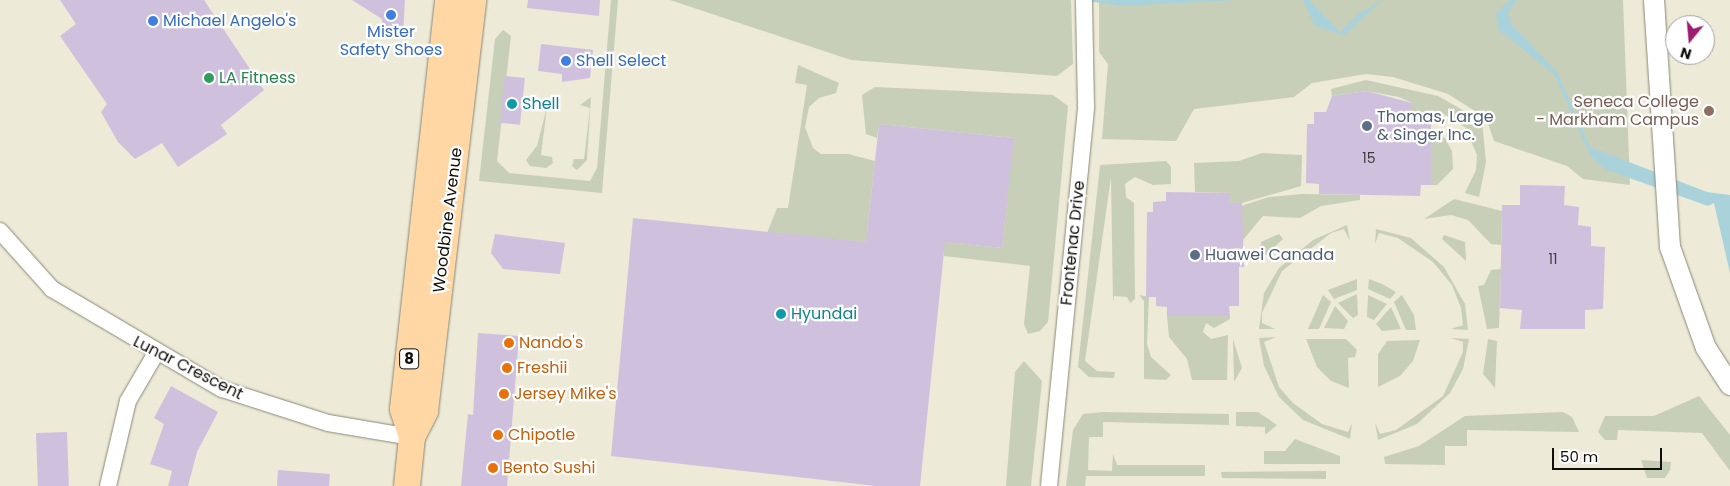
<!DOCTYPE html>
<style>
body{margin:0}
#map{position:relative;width:1730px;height:486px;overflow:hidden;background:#edead7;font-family:Poppins,sans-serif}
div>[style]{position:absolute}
.green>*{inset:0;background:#c8cfb8}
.water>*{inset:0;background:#a9d2db}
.building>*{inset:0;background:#cfc0de;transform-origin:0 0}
.roads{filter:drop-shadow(0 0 1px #8b8878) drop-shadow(0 0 1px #8b8878)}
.minor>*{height:16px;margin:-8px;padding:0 8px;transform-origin:8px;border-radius:8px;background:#fff}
.tertiary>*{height:20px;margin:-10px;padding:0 10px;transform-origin:10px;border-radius:10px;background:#fff}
.primary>*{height:26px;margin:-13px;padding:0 13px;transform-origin:13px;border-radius:13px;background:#fed7a4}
.dots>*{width:14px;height:14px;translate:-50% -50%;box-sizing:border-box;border:2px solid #fff;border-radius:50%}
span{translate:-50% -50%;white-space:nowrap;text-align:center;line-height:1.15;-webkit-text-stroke:4.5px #fff;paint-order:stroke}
.number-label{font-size:14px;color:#403b3e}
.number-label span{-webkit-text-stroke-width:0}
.shield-label span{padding:1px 4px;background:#fff;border:1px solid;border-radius:4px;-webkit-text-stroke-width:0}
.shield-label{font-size:15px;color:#100f09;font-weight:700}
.shop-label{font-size:16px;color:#366cbe}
.left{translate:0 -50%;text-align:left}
.leisure-label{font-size:16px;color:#27864d}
.education-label{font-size:16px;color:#785e54}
.right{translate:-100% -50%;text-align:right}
.culture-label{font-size:16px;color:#0d838f}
.service-label{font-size:16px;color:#4e5e75}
.street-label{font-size:16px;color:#100f09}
.food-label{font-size:16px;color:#c56008}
.north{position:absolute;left:1665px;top:15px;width:50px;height:50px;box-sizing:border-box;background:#fff;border:1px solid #9f9f9d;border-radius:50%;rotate:197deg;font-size:14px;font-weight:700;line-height:20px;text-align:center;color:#100f09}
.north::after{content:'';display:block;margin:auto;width:18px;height:22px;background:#9d1c70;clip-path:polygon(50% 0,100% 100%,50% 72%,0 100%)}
.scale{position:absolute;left:1552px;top:448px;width:110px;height:22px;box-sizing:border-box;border:2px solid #100f09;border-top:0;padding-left:6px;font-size:15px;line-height:18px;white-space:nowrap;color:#100f09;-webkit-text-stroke:4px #fff;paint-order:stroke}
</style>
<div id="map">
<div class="green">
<i style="clip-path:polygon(611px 0,618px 0,602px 193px,479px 181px,495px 39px,503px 30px,511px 36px,497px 161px,509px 173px,590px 181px,597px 168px)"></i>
<i style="clip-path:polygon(670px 0,1071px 0,1073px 64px,1057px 76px,851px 60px)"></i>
<i style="clip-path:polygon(1099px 0,1623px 0,1630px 185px,1583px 179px,1567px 166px,1494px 141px,1486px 118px,1448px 94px,1393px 77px,1366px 74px,1312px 83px,1294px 97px,1194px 109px,1176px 141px,1102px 139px,1108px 64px,1099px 52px)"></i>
<i style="clip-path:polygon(798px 65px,839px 83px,836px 93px,819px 98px,809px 107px,805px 127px,813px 148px,821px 154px,848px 154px,875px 161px,867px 233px,874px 243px,767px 233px,777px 208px,788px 208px,807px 85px,795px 83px)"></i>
<i style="clip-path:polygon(1366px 80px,1438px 96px,1482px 121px,1486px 162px,1479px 197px,1465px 193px,1476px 170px,1477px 155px,1465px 127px,1442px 113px,1412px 112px,1412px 103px,1399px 97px,1367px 91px,1332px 96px,1331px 89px)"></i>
<i style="clip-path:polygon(875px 87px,1053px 95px,1068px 106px,1048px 322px,1040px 331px,1028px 334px,1024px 324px,1030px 266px,944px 256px,944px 249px,937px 248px,938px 241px,1002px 248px,1013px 138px,879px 124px,877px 138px,866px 134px,862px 95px)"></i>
<i style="clip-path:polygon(591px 97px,587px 160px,577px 170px,572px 166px,574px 159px,584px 159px,590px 108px,580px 105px)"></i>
<i style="clip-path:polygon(547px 107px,541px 155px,552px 157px,553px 163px,546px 168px,530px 166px,526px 160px,537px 146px)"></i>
<i style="clip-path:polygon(1431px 132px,1445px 138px,1452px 151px,1453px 169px,1437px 185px,1431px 185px)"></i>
<i style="clip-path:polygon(1262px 153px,1302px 155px,1301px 186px,1242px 203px,1230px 203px,1229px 193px,1195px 192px,1194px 163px,1239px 161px)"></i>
<i style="clip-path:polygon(1166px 161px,1171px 167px,1171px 184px,1153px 185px,1135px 177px,1125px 184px,1126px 197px,1134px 203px,1135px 299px,1130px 303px,1127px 297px,1114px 296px,1113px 302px,1111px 177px,1085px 361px,1097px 371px,1115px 372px,1114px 378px,1089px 377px,1078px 367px,1100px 165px)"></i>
<i style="clip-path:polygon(1302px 194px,1360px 195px,1360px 200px,1321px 206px,1300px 218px,1263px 216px,1243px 240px,1241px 206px,1269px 197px)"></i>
<i style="clip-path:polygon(1454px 199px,1502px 211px,1501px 245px,1491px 244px,1468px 220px,1451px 215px,1424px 219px)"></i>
<i style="clip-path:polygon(1347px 225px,1350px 241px,1344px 229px,1331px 233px,1282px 271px,1262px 313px,1262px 323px,1275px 329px,1259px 329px,1264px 293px,1279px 268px,1313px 240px)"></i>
<i style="clip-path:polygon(1376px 229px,1411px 238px,1444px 267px,1465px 304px,1468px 330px,1451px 329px,1463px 325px,1461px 308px,1452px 285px,1433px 262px,1398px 238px,1379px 233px,1375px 244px)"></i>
<i style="clip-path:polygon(1279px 234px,1283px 239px,1258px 262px,1261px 242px)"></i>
<i style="clip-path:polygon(1444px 235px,1465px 242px,1466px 261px,1442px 239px)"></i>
<i style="clip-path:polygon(1501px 269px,1499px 328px,1487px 329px,1478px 286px,1484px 285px,1491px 270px)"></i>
<i style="clip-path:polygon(1357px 279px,1357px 290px,1334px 299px,1328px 290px)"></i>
<i style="clip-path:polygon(1369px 279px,1382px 284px,1396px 292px,1390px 299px,1368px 289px)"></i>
<i style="clip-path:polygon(1357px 294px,1358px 315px,1353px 318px,1338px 303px)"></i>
<i style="clip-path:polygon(1139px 295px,1149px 297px,1147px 344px,1151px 357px,1171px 375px,1166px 380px,1144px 379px,1144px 301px)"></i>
<i style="clip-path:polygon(1323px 295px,1331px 302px,1319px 329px,1308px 329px)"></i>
<i style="clip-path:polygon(1368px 295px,1387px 304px,1374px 320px,1367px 317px)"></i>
<i style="clip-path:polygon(1402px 295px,1414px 315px,1416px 330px,1406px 330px,1394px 302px)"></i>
<i style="clip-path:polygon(1230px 306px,1230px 319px,1214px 328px,1206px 323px,1203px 332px,1211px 339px,1228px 335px,1227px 380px,1192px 380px,1187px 359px,1169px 337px,1167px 316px,1229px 316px)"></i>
<i style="clip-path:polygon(1335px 306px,1348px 321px,1344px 329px,1324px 328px)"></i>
<i style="clip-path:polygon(1391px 307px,1401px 329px,1382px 331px,1376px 324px)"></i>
<i style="clip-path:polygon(1276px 337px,1264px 342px,1279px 387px,1293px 403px,1322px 424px,1348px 432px,1352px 423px,1350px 439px,1303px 420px,1279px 397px,1264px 366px,1259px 338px)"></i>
<i style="clip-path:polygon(1451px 338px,1469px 339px,1463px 369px,1450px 393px,1417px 424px,1378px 440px,1375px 423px,1380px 434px,1396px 430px,1443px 396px,1463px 352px,1463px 342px)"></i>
<i style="clip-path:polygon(1233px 339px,1242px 368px,1234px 382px)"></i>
<i style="clip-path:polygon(1306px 339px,1346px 339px,1357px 350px,1355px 357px,1348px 358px,1349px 388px,1331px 381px,1317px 367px)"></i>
<i style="clip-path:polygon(1488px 339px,1497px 341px,1495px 388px,1483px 374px)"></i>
<i style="clip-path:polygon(1420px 340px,1413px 361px,1400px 376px,1378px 387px,1378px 354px,1387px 341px)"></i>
<i style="clip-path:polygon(1024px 361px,1042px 381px,1031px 486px,1006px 486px,1015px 372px)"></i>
<i style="clip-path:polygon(1699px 396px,1730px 435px,1730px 471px,1702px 433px,1618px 430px,1617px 440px,1605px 440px,1598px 432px,1605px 416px,1654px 416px)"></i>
<i style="clip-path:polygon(1236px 412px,1258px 412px,1277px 425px,1265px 435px,1265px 427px,1236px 426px)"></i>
<i style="clip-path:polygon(1563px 412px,1572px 417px,1579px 432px,1467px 430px,1467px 446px,1445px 446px,1445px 465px,1385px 464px,1384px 457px,1419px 446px,1465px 416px)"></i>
<i style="clip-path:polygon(1083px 414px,1103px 412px,1229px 414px,1229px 425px,1103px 422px,1103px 437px,1089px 437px,1088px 470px,1112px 471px,1113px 454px,1117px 465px,1205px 465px,1205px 476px,1086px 476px,1085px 486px,1066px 486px,1073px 430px)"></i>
<i style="clip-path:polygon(1295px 439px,1340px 456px,1340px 464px,1264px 464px,1264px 451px,1285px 451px)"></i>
<i style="clip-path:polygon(1641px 460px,1671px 462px,1670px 470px,1665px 478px,1647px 478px)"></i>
<i style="clip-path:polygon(1326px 471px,1326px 479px,1222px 478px,1221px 472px)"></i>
</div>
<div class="water">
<i style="clip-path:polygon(1080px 0,1239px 0,1123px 6px)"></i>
<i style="clip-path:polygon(1303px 0,1309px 0,1340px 32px,1360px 13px,1383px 0,1344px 35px,1315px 26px)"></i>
<i style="clip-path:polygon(1510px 0,1517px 0,1508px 12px,1512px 25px,1557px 72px,1590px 147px,1707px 192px,1730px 195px,1730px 273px,1714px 203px,1708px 206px,1607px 170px,1591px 157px,1554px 75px,1498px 29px,1496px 13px)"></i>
</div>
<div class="building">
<i style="clip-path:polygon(60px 0,204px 0,264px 90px,221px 125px,227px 134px,178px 167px,162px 143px,135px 159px,118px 142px,101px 112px,107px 104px,60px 36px,76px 24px)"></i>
<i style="clip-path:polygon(352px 0,405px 0,403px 33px,383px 32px,382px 19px)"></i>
<i style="clip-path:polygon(528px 0,600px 0,599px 16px,527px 8px)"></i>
<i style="clip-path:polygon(541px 44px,593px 50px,590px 78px,562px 82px,562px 74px,538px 71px)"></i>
<i style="left:505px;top:76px;width:20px;height:47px;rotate:6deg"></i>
<i style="clip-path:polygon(1367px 91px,1412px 103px,1412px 112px,1422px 112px,1422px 122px,1431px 122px,1431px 185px,1421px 185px,1420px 196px,1319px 194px,1319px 184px,1306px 183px,1307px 124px,1314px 124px,1314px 112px,1326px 112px,1332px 96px)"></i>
<i style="clip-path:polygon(879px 124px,1014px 138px,1002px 248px,945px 242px,920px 486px,876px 486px,611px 456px,633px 218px,866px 242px)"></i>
<i style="clip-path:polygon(1520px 185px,1565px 186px,1564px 205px,1579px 207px,1578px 225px,1591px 227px,1591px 246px,1605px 247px,1603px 309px,1585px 310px,1585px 329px,1520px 329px,1522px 310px,1500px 308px,1502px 205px,1520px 205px)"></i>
<i style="clip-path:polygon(1166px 192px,1230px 193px,1230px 203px,1242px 203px,1244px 267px,1239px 267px,1239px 306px,1229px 306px,1229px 316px,1167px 316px,1167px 307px,1156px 306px,1156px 297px,1146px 297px,1147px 212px,1153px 212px,1153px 202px,1166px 201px)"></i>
<i style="clip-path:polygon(495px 234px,565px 243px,560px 274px,503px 269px,491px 253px)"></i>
<i style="clip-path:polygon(478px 333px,519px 336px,507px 486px,461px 486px,468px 414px,473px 415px)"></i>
<i style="clip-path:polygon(171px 386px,218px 412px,197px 452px,188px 486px,168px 486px,172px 471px,150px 464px,164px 424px,154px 418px)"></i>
<i style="left:67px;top:432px;width:54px;height:31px;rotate:88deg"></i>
<i style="clip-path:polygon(278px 470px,330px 474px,329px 486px,277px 486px)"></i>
</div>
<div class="roads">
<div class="minor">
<i style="left:0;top:231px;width:78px;rotate:48.1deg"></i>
<i style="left:52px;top:289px;width:197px;rotate:30.5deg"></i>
<i style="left:222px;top:389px;width:111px;rotate:17.8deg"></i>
<i style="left:328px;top:423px;width:85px;rotate:9.5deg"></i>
<i style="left:108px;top:486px;width:87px;rotate:-76.8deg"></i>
<i style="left:128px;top:401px;width:56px;rotate:-59.7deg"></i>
<i style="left:1049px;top:486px;width:381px;rotate:-84.4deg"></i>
<i style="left:1086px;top:107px;width:107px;rotate:-91.1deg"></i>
</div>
<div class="tertiary">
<i style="left:1654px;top:0;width:248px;rotate:86.3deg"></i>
<i style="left:1670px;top:247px;width:107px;rotate:70.4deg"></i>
<i style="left:1706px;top:348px;width:44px;rotate:57deg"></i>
</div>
<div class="primary">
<i style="left:412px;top:437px;width:29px;rotate:-108deg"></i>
<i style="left:403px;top:409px;width:411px;rotate:-83.7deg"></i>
<i style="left:407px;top:486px;width:49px;rotate:-84.2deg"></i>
<i style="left:412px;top:437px;width:29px;rotate:-63deg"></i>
<i style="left:425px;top:411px;width:414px;rotate:-83.3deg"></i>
</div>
</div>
<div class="dots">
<i style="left:391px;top:15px;background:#3f7fe0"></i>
<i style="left:153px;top:21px;background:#3f7fe0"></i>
<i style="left:566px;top:61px;background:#3f7fe0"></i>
<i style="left:209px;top:78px;background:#2e9e5b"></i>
<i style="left:512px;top:104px;background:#0f9aa8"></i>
<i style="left:1709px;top:111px;background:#8d6e63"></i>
<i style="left:1367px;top:126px;background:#5c6f8a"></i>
<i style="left:1195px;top:255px;background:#5c6f8a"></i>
<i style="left:781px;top:314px;background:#0f9aa8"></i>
<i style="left:509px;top:343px;background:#e8710a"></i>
<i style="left:507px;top:368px;background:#e8710a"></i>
<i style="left:504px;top:394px;background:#e8710a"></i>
<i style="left:498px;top:435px;background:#e8710a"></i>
<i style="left:493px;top:468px;background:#e8710a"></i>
</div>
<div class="number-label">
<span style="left:1369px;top:158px">15</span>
<span style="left:1553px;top:259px">11</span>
</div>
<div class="shield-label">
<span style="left:409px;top:359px">8</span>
</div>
<div class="shop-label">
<span class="left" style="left:163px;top:21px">Michael Angelo's</span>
<span style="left:391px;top:41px">Mister<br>Safety Shoes</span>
<span class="left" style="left:576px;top:61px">Shell Select</span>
</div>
<div class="leisure-label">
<span class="left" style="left:219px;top:78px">LA Fitness</span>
</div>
<div class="education-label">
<span class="right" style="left:1699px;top:111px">Seneca College<br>- Markham Campus</span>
</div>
<div class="culture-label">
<span class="left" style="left:522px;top:104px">Shell</span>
<span class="left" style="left:791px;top:314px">Hyundai</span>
</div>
<div class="service-label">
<span class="left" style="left:1377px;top:126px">Thomas, Large<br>&amp; Singer Inc.</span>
<span class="left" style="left:1205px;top:255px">Huawei Canada</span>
</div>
<div class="street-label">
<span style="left:448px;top:220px;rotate:-83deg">Woodbine Avenue</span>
<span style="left:1073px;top:243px;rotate:-84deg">Frontenac Drive</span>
<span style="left:188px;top:368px;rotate:27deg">Lunar Crescent</span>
</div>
<div class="food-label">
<span class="left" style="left:519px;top:343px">Nando's</span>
<span class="left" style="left:517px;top:368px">Freshii</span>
<span class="left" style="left:514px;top:394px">Jersey Mike's</span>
<span class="left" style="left:508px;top:435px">Chipotle</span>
<span class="left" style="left:503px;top:468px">Bento Sushi</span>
</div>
<div class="north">N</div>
<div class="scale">50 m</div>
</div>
